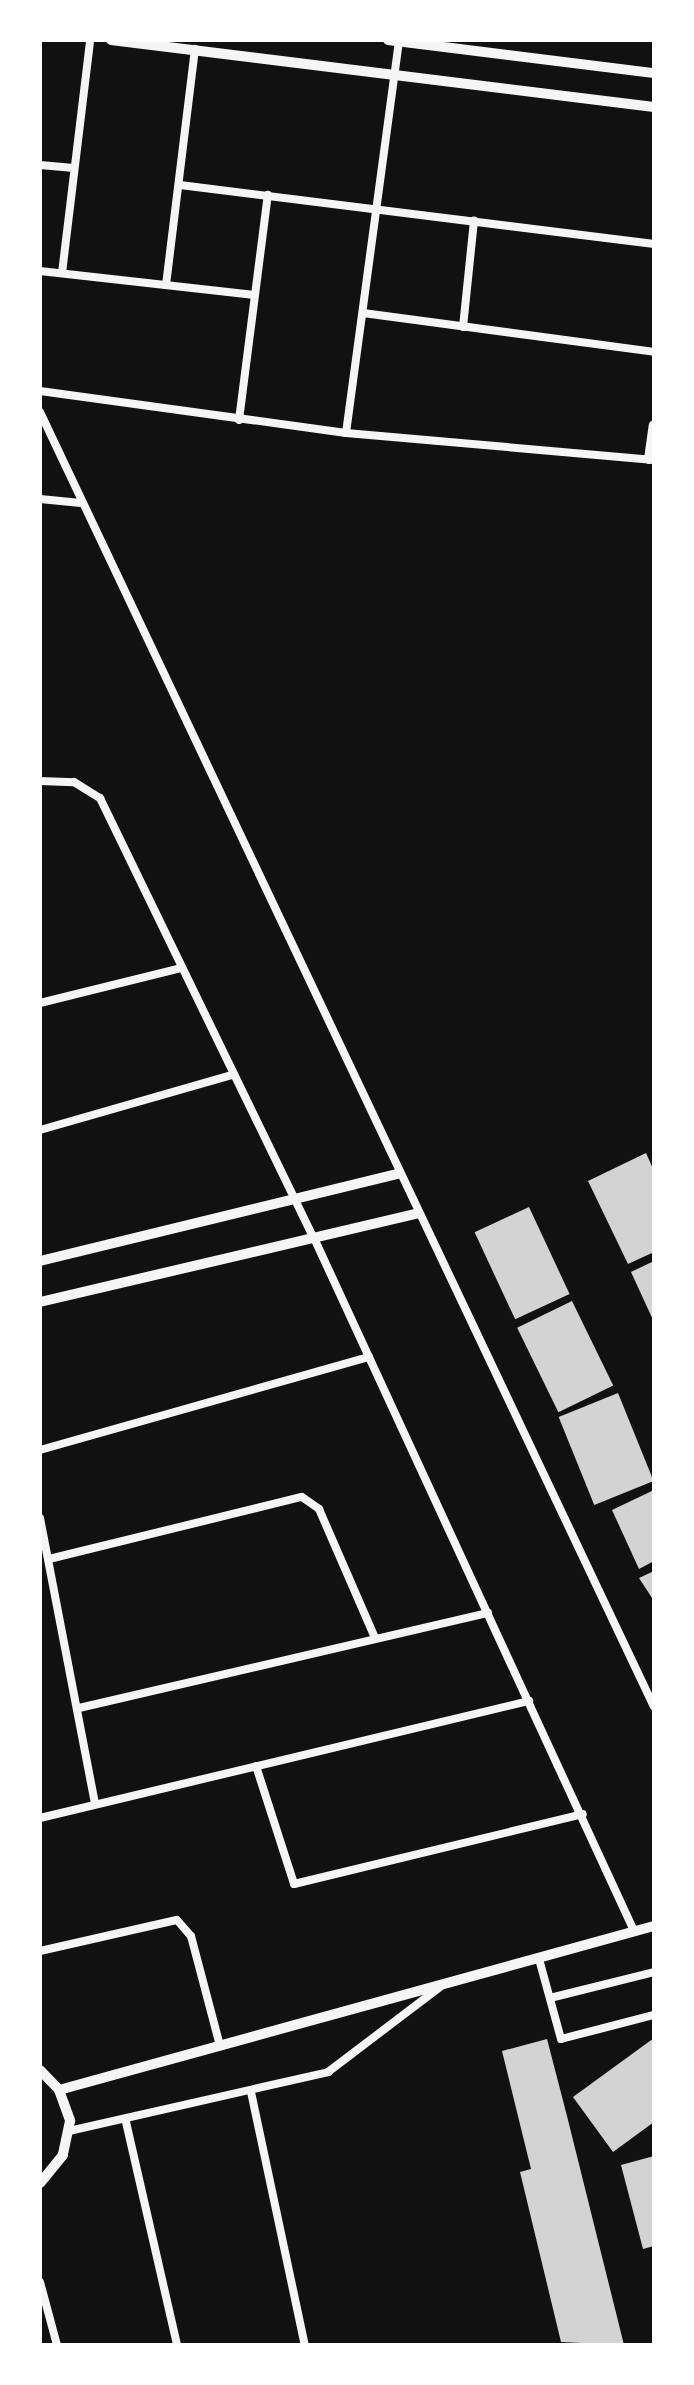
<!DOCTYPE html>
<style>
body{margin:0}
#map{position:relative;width:694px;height:2385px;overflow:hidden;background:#111;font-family:Karla,sans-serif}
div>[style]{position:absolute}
.building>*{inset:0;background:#d3d3d3;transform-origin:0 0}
.minor>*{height:8px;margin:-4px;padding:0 4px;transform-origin:4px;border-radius:4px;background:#f5f5f5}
.tertiary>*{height:10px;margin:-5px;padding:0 5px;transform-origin:5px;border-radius:5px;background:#f5f5f5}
span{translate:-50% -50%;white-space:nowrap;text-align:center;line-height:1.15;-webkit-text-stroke:6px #fff;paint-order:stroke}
.frame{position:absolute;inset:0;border:42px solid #fff;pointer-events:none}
</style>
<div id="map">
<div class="building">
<i style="clip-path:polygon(646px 1153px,654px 1171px,654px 1252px,628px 1264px,588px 1181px)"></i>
<i style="left:529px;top:1207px;width:96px;height:60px;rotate:65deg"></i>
<i style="clip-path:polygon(654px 1261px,654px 1322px,631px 1272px)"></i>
<i style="left:572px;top:1301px;width:94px;height:61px;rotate:64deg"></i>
<i style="left:618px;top:1393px;width:95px;height:64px;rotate:68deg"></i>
<i style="clip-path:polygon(654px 1490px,654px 1561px,639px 1569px,612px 1510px)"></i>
<i style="clip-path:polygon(654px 1571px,654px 1601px,639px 1578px)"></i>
<i style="clip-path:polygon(654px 2038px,654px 2122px,613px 2152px,573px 2097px)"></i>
<i style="clip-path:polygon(547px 2039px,567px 2116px,624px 2345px,561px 2342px,520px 2172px,531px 2169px,502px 2051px)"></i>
<i style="clip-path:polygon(654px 2156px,654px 2246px,643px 2249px,621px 2165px)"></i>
</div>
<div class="minor">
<i style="left:40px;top:165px;width:34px;rotate:5deg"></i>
<i style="left:180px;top:185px;width:478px;rotate:7.1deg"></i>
<i style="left:40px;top:271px;width:216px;rotate:6.4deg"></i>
<i style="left:62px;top:273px;width:235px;rotate:-83.1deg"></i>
<i style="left:166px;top:285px;width:238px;rotate:-83deg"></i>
<i style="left:363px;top:313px;width:294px;rotate:7.6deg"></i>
<i style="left:463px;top:327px;width:107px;rotate:-84.1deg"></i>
<i style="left:40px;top:391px;width:309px;rotate:7.8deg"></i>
<i style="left:346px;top:433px;width:309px;rotate:5deg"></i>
<i style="left:40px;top:412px;width:1433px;rotate:64.63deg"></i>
<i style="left:239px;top:420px;width:227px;rotate:-82.7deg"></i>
<i style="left:346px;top:433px;width:397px;rotate:-82.3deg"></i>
<i style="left:40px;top:499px;width:41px;rotate:5.6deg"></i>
<i style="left:40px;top:781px;width:34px;rotate:2deg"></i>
<i style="left:74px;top:782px;width:31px;rotate:32deg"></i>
<i style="left:100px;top:798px;width:489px;rotate:64.1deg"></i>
<i style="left:314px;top:1238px;width:763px;rotate:65.21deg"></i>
<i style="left:40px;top:1003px;width:145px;rotate:-13.9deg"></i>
<i style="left:40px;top:1130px;width:200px;rotate:-16deg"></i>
<i style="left:40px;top:1450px;width:342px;rotate:-15.8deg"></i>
<i style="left:40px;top:1518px;width:291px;rotate:79.1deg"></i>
<i style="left:49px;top:1559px;width:260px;rotate:-13.8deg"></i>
<i style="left:302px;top:1497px;width:21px;rotate:35deg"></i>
<i style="left:319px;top:1509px;width:141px;rotate:66.5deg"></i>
<i style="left:79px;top:1708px;width:420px;rotate:-13.1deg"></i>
<i style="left:256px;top:1766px;width:124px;rotate:72.1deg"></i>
<i style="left:294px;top:1884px;width:297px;rotate:-13.6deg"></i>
<i style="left:40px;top:1818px;width:503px;rotate:-13.46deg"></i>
<i style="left:40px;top:1951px;width:140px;rotate:-12.8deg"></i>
<i style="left:177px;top:1920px;width:21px;rotate:49deg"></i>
<i style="left:191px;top:1936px;width:114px;rotate:75.2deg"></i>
<i style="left:539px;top:1959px;width:83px;rotate:74.6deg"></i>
<i style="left:561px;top:2039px;width:96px;rotate:-14.5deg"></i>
<i style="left:550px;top:1998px;width:107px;rotate:-14deg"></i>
<i style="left:251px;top:2092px;width:259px;rotate:78deg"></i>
<i style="left:126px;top:2122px;width:229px;rotate:77.1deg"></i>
<i style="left:69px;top:2131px;width:266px;rotate:-12.8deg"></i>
<i style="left:328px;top:2072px;width:141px;rotate:-37.2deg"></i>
<i style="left:40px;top:2282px;width:65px;rotate:74.9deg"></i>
</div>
<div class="tertiary">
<i style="left:111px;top:40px;width:547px;rotate:7.03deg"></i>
<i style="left:388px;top:40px;width:268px;rotate:7.1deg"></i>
<i style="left:649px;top:459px;width:34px;rotate:-82deg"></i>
<i style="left:40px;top:1261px;width:368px;rotate:-13.7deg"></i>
<i style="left:40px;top:1302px;width:388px;rotate:-13.2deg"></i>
<i style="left:40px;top:2070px;width:28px;rotate:46deg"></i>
<i style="left:59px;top:2090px;width:33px;rotate:70deg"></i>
<i style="left:70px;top:2121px;width:35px;rotate:102deg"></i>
<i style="left:63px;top:2155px;width:36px;rotate:129deg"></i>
<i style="left:59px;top:2090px;width:617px;rotate:-15.41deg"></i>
</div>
<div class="frame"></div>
</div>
